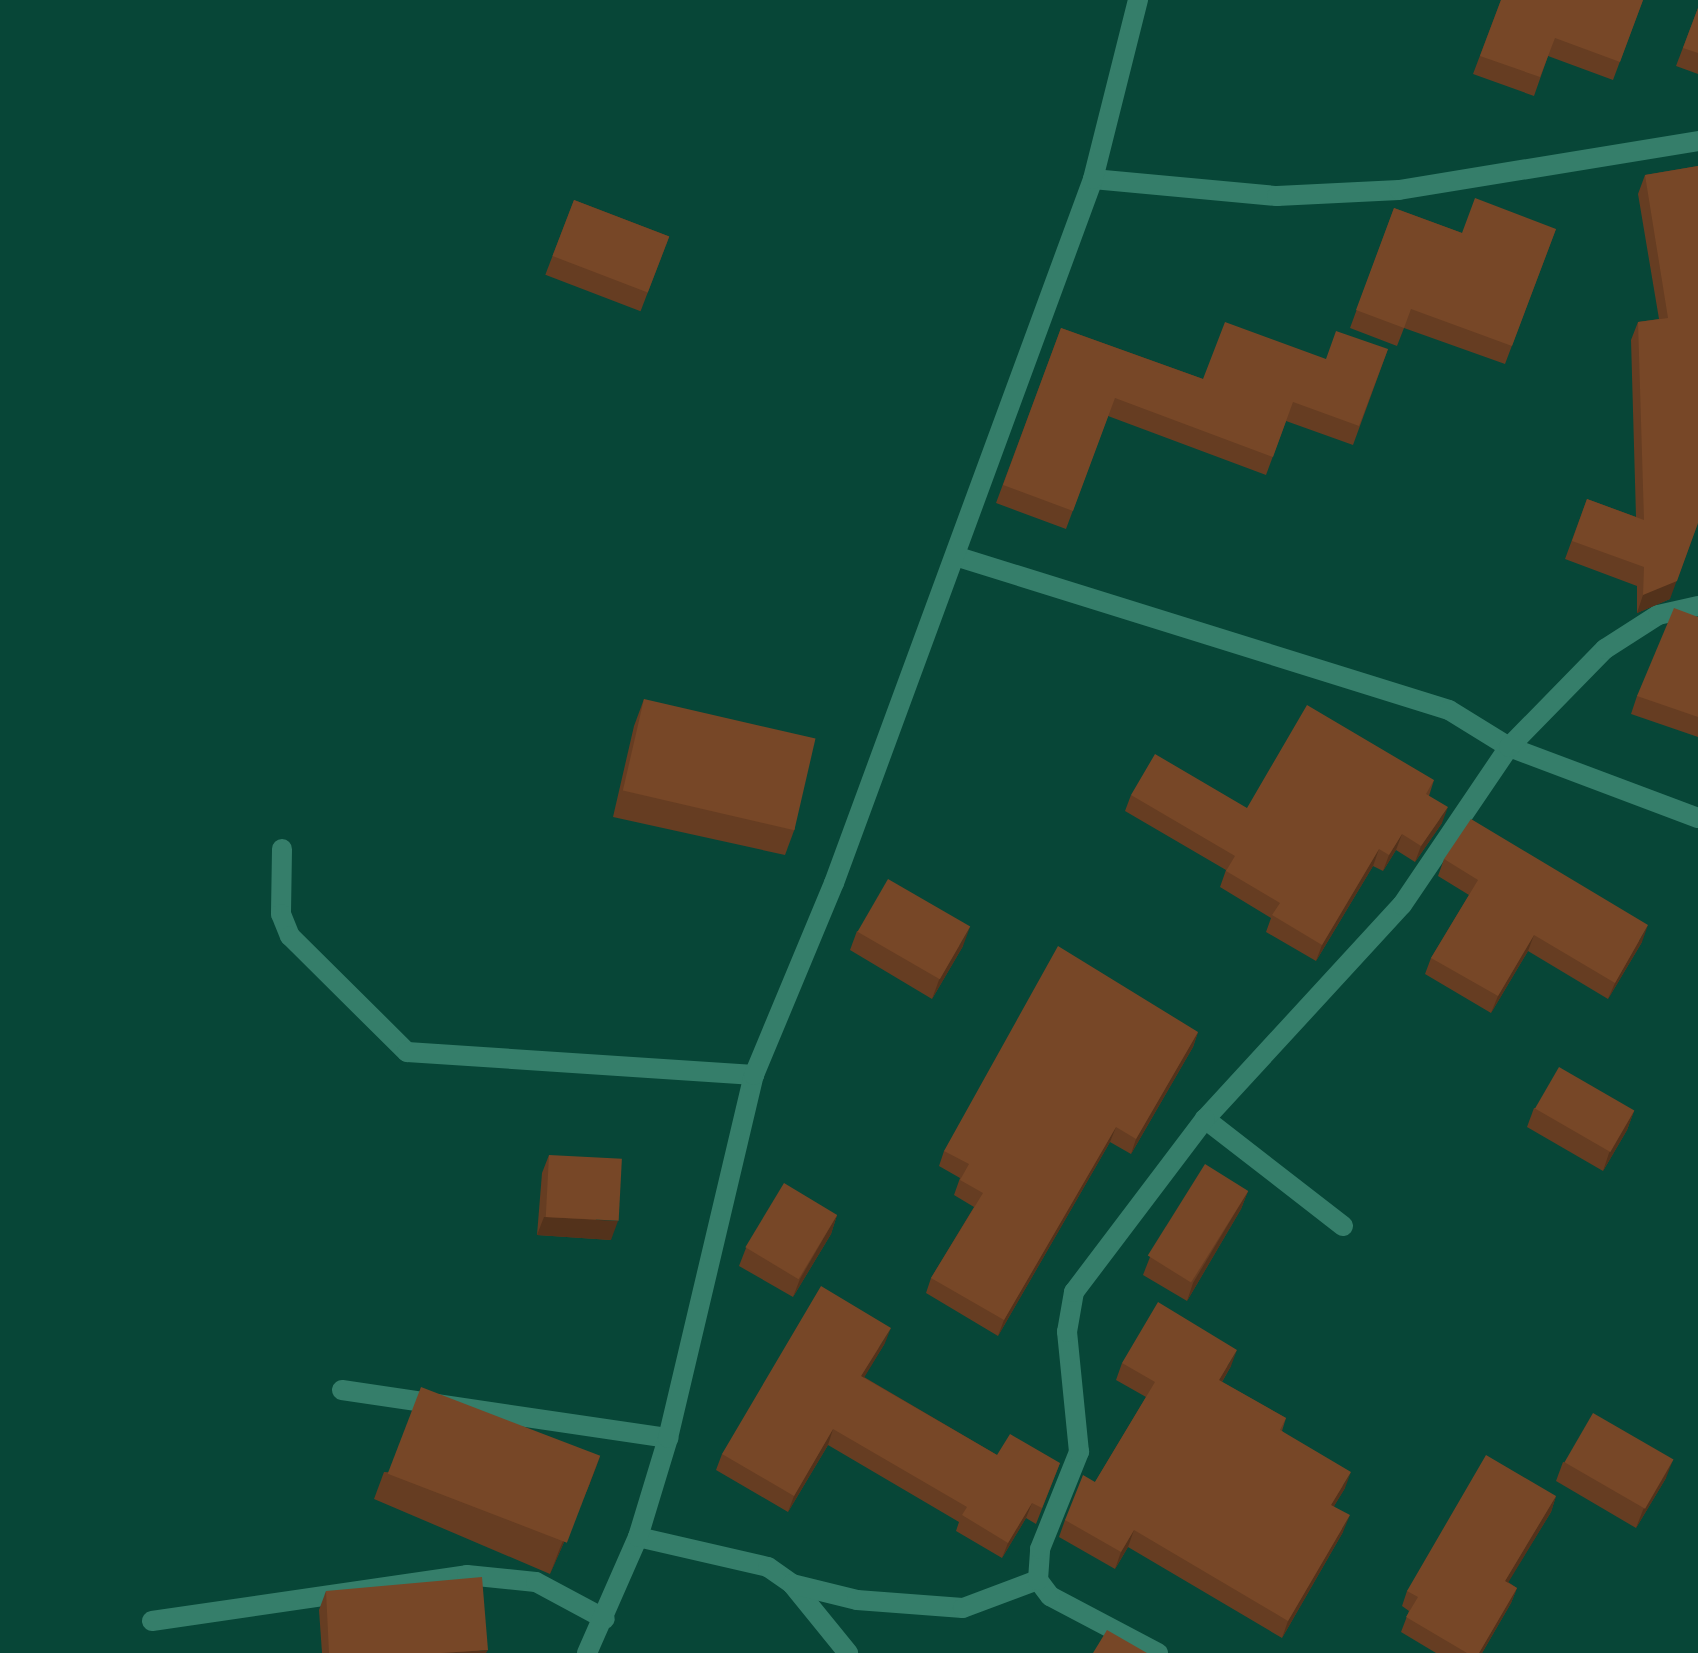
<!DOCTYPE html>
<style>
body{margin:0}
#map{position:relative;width:1698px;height:1653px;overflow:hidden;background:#074637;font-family:Barlow,sans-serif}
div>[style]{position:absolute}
.service>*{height:20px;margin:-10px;padding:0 10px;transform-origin:10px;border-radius:10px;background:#357e6a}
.minor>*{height:20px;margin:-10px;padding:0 10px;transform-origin:10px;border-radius:10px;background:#357e6a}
.wall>*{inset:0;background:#663d22;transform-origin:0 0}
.shaded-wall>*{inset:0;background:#53321b}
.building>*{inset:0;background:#774727;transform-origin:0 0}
span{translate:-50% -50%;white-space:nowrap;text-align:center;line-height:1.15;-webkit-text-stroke:6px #092820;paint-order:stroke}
</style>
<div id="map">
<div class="service">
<i style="left:282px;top:849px;width:65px;rotate:90.9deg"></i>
<i style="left:281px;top:914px;width:24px;rotate:68deg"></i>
<i style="left:290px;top:936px;width:165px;rotate:44.8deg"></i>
<i style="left:407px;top:1052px;width:348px;rotate:3.8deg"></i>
<i style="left:342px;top:1390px;width:330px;rotate:8.4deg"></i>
</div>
<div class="minor">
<i style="left:1093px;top:179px;width:185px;rotate:5.3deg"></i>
<i style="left:1277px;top:196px;width:122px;rotate:-2.8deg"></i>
<i style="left:1399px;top:190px;width:303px;rotate:-9.3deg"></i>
<i style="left:955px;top:556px;width:517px;rotate:17.31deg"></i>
<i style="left:1449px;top:710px;width:70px;rotate:31.7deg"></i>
<i style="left:1509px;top:747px;width:202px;rotate:20.6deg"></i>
<i style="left:1343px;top:1226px;width:175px;rotate:-142.2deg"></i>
<i style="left:1205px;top:1119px;width:291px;rotate:-47.4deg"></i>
<i style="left:1402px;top:905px;width:191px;rotate:-55.9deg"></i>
<i style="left:1509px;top:747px;width:137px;rotate:-45.6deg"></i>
<i style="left:1605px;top:649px;width:63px;rotate:-32.7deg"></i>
<i style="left:1658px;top:615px;width:41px;rotate:-12.7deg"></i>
<i style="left:638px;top:1537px;width:133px;rotate:13deg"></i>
<i style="left:768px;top:1567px;width:29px;rotate:35deg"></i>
<i style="left:792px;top:1584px;width:89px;rotate:50.9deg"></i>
<i style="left:792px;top:1584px;width:67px;rotate:13.8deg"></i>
<i style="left:857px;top:1600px;width:106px;rotate:4.3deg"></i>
<i style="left:963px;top:1608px;width:80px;rotate:-20.5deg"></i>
<i style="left:152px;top:1621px;width:318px;rotate:-8.3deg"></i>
<i style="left:467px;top:1575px;width:69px;rotate:5.8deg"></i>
<i style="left:536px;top:1582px;width:78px;rotate:28.2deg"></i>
<i style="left:587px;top:1653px;width:127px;rotate:-66.3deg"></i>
<i style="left:638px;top:1537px;width:103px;rotate:-73.1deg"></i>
<i style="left:668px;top:1438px;width:373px;rotate:-76.7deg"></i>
<i style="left:754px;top:1075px;width:208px;rotate:-67.4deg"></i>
<i style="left:834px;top:883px;width:750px;rotate:-69.8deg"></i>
<i style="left:1093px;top:179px;width:185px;rotate:-75.9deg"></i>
<i style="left:1158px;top:1653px;width:122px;rotate:-152.2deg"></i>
<i style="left:1050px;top:1596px;width:20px;rotate:-127deg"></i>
<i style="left:1038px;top:1580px;width:31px;rotate:-86deg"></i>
<i style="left:1040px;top:1549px;width:105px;rotate:-68.1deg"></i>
<i style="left:1079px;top:1452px;width:121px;rotate:-95.7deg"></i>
<i style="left:1067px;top:1332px;width:41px;rotate:-80.1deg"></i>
<i style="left:1074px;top:1292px;width:217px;rotate:-52.9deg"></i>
</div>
<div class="wall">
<i style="clip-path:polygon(1501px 0,1643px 0,1613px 80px,1548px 56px,1534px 96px,1473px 74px)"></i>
<i style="clip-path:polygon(1698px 8px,1698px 74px,1676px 66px)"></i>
<i style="clip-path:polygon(1698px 166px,1670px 599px,1637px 613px,1637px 586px,1565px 559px,1587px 499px,1636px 517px,1631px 340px,1638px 322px,1659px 319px,1638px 194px,1645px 175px)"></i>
<i style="left:574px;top:200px;width:102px;height:80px;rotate:21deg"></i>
<i style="clip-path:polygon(1394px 208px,1462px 233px,1556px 229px,1505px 364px,1404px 328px,1397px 346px,1350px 328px)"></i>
<i style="clip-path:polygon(1061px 328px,1203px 379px,1388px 349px,1353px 445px,1286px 421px,1266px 475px,1108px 416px,1066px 529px,996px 503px)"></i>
<i style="clip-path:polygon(1698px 617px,1698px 737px,1631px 714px,1637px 696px)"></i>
<i style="clip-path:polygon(644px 699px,795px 828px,785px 855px,613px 817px,634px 726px)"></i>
<i style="clip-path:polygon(1434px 780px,1429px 796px,1442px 823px,1415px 862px,1396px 850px,1383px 871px,1373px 866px,1316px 961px,1266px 932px,1271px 918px,1220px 887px,1226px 870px,1125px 811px,1131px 795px,1247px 808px)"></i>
<i style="clip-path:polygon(1444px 859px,1642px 942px,1608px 999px,1528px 951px,1491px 1013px,1425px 974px,1431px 958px,1469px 895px,1438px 876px)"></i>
<i style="clip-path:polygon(857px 931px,963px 946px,932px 999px,850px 950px)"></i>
<i style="clip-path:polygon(1198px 1032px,1193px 1047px,1131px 1154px,1110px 1142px,998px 1336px,926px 1293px,931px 1278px,974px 1207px,954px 1195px,960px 1178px,939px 1166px,944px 1151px)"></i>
<i style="clip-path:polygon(1534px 1108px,1634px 1111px,1627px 1130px,1603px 1171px,1527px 1127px)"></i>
<i style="clip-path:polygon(549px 1155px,611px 1240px,537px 1235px,542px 1173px)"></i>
<i style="clip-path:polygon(1248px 1191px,1241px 1209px,1187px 1301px,1143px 1275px,1150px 1257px)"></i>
<i style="clip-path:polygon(837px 1215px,831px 1234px,793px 1297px,739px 1266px,746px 1248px)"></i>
<i style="clip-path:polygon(885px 1343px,864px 1377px,997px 1455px,1060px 1463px,1036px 1524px,1026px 1518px,1002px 1558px,956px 1531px,959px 1522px,828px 1445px,788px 1512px,716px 1470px,722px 1454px)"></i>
<i style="clip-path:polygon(1122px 1363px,1231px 1366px,1222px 1382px,1286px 1418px,1282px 1431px,1345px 1488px,1334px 1506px,1343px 1532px,1282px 1638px,1128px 1547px,1115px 1569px,1059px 1537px,1065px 1520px,1095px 1482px,1146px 1397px,1116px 1380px)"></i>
<i style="clip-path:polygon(1563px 1462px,1666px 1478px,1636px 1528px,1556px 1481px)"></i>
<i style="clip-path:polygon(384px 1472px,590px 1483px,550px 1574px,374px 1499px)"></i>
<i style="clip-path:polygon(1556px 1496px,1551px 1512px,1508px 1582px,1517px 1588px,1511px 1603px,1482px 1653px,1436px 1653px,1401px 1632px,1409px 1611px,1402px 1606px,1407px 1591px)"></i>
<i style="clip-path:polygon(326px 1591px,486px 1653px,322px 1653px,319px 1610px)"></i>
</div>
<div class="shaded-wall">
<i style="clip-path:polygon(1698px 523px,1670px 599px,1637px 613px,1643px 595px)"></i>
<i style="clip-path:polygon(1448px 807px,1442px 823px,1415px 862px,1421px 846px)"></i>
<i style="clip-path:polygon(1402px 834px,1396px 850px,1383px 871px,1389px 855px)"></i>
<i style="clip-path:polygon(1379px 849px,1373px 866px,1316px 961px,1322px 945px)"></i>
<i style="clip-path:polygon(1648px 925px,1642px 942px,1608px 999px,1615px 983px)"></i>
<i style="clip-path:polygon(970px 927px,963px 946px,932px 999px,939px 980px)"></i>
<i style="clip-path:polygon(1534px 935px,1528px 951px,1491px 1013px,1498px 996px)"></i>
<i style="clip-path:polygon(1198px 1032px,1193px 1047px,1131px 1154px,1136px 1139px)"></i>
<i style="clip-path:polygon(1634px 1111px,1627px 1130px,1603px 1171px,1609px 1153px)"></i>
<i style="clip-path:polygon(1116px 1127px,1110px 1142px,998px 1336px,1004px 1320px)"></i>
<i style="clip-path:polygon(1248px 1191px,1241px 1209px,1187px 1301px,1193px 1283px)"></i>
<i style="clip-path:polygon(837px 1215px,831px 1234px,793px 1297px,800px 1279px)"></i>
<i style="clip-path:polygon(544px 1217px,618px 1221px,611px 1240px,537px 1235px)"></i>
<i style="clip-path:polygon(891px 1328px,885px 1343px,856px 1391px,861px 1376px)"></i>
<i style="clip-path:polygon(1237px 1350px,1231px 1366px,1213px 1397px,1219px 1380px)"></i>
<i style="clip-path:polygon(833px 1429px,828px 1445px,788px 1512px,794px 1496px)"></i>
<i style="clip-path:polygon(600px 1457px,590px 1483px,550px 1574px,560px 1548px)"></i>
<i style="clip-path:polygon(1673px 1460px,1666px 1478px,1636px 1528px,1643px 1510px)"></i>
<i style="clip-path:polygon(1351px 1472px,1345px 1488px,1325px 1521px,1331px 1505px)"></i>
<i style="clip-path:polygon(1556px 1496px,1551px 1512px,1500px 1596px,1505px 1581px)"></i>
<i style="clip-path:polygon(1032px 1503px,1026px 1518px,1002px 1558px,1008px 1543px)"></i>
<i style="clip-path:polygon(1350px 1515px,1343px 1532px,1282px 1638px,1288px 1621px)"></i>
<i style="clip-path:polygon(1134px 1530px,1128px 1547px,1115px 1569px,1121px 1552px)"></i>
<i style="clip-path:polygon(1517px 1588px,1511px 1603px,1482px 1653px,1479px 1653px)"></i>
<i style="clip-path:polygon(488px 1650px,486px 1653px,441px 1653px)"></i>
</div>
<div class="building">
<i style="clip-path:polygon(1501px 0,1643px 0,1620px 62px,1555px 38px,1540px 77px,1480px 56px)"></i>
<i style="clip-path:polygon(1698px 8px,1698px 53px,1683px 48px)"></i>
<i style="clip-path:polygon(1698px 166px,1698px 523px,1677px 581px,1643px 595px,1644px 567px,1572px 541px,1587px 499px,1644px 520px,1638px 322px,1668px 318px,1645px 175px)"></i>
<i style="clip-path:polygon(1475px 198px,1556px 229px,1512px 346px,1411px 309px,1404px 328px,1356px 310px,1394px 208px,1462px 233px)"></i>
<i style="left:574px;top:200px;width:102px;height:60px;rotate:21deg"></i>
<i style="clip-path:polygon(1225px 322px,1326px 359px,1336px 331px,1388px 349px,1359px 426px,1293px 402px,1273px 457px,1115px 398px,1073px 511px,1003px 485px,1061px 328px,1203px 379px)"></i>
<i style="clip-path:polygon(1674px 608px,1698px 617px,1698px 717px,1637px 696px)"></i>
<i style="left:644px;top:699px;width:176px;height:94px;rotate:13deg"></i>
<i style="clip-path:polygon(1307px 705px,1434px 780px,1426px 794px,1448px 807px,1421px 846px,1402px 834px,1389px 855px,1379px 849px,1322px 945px,1272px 915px,1280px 903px,1226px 871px,1235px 856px,1131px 795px,1155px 754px,1247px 808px)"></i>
<i style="clip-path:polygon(1471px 819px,1648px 925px,1615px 983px,1534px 935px,1498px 996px,1431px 958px,1478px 880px,1444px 859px)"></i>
<i style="left:888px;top:879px;width:95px;height:61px;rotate:30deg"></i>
<i style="clip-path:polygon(1058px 946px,1198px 1032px,1136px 1139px,1116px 1127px,1004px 1320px,931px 1278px,983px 1193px,960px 1180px,969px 1164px,944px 1151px)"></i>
<i style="left:1559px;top:1067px;width:87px;height:48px;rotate:30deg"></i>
<i style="left:549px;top:1155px;width:73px;height:62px;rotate:3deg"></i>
<i style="left:1205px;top:1164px;width:51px;height:108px;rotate:32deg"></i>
<i style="left:784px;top:1183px;width:62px;height:75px;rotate:31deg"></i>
<i style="clip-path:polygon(821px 1286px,891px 1328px,861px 1376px,997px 1455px,1010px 1434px,1060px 1463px,1042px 1508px,1032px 1503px,1008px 1543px,962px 1515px,967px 1507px,833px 1429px,794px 1496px,722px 1454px)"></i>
<i style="clip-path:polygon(1158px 1302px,1237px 1350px,1219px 1380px,1286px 1418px,1280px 1430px,1351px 1472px,1331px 1505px,1350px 1515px,1288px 1621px,1134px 1530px,1121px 1552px,1065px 1520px,1083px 1475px,1095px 1482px,1155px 1382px,1122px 1363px)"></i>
<i style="left:421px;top:1387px;width:192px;height:93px;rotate:21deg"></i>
<i style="left:1593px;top:1413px;width:93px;height:57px;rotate:30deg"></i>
<i style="clip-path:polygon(1486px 1455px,1556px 1496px,1505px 1581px,1517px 1588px,1479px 1653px,1467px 1653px,1406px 1617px,1418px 1597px,1407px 1591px)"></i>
<i style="clip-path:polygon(482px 1577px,488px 1650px,441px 1653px,329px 1653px,326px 1591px)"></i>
<i style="clip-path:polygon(1107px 1630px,1147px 1653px,1093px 1653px)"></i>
</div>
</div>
